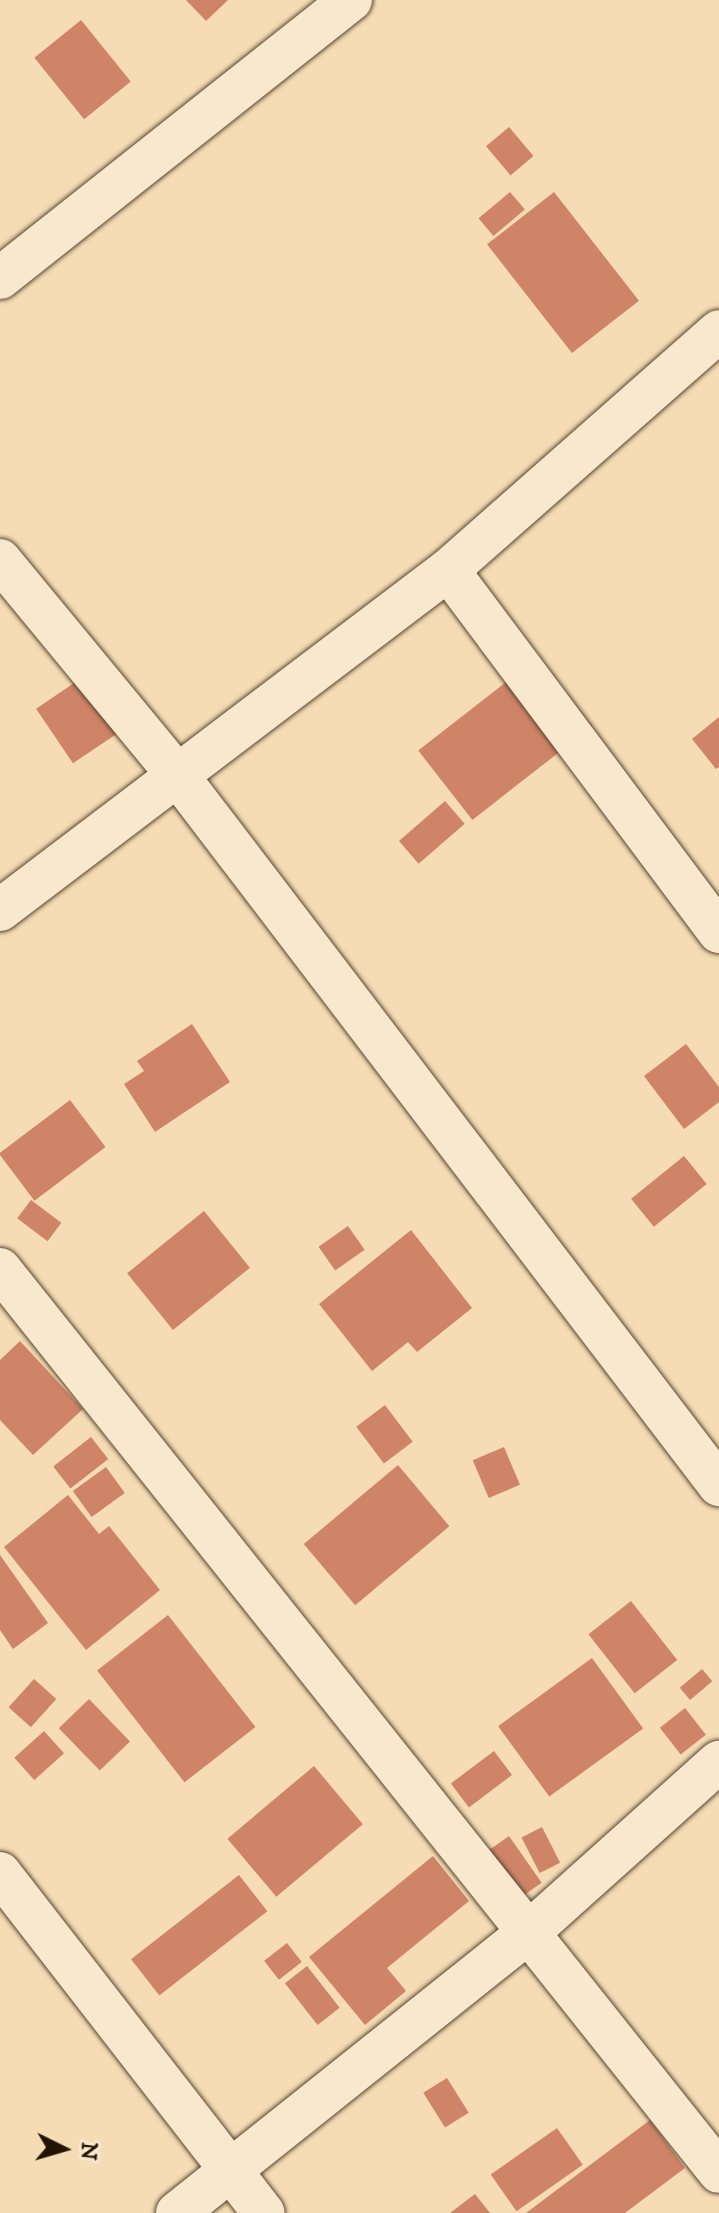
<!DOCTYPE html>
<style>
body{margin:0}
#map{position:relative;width:719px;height:2213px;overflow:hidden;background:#f5dcb4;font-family:"IM FELL DW Pica",serif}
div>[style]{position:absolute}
.building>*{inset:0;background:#d08467;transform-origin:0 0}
.roads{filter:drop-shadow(0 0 2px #574732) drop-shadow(0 0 2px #574732)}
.street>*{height:42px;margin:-21px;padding:0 21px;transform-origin:21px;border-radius:21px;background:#f8e8ce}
span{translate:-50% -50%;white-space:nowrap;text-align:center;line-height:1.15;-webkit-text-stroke:6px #f8e8ce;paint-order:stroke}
.north{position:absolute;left:24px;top:2109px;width:80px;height:80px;-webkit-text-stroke:6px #f8e8ce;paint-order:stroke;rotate:95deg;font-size:22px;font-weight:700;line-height:32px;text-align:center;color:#221506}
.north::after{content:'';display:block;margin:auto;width:28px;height:36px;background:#221506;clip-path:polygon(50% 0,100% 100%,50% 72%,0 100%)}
</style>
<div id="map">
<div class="building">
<i style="clip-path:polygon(186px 0,228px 0,206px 21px)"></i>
<i style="left:81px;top:20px;width:79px;height:60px;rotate:51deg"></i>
<i style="left:509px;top:127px;width:38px;height:30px;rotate:50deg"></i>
<i style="left:510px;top:192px;width:23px;height:41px;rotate:50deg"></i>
<i style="left:554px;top:192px;width:138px;height:85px;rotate:52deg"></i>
<i style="left:538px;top:657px;width:88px;height:152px;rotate:52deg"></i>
<i style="left:80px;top:679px;width:66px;height:53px;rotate:56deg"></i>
<i style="clip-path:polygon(719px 717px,719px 767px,716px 769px,692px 739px)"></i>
<i style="left:445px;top:801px;width:30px;height:61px;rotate:49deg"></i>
<i style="clip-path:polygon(192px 1024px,230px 1082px,155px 1132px,124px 1084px,144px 1071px,137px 1061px)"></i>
<i style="clip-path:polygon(686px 1044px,719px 1087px,719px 1102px,684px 1129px,644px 1076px)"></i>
<i style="left:70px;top:1100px;width:59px;height:89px;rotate:53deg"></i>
<i style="left:684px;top:1156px;width:36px;height:68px;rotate:51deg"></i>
<i style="left:31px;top:1200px;width:38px;height:23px;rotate:37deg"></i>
<i style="left:204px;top:1211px;width:73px;height:99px;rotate:51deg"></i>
<i style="left:348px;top:1226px;width:29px;height:36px;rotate:55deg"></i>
<i style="clip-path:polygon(411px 1230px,472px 1308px,417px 1352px,408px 1342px,372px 1371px,319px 1304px)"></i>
<i style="clip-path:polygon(20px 1341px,83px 1409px,33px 1455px,0 1420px,0 1360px)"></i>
<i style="left:385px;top:1405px;width:46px;height:36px;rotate:53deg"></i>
<i style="left:91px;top:1437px;width:28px;height:48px;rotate:52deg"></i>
<i style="left:504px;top:1447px;width:41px;height:34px;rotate:67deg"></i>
<i style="left:398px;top:1465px;width:80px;height:123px;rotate:50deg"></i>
<i style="left:106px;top:1467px;width:32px;height:41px;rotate:54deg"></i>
<i style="clip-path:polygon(68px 1495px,99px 1534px,109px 1526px,160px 1590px,86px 1650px,4px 1547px)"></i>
<i style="clip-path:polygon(0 1555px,48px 1623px,13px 1649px,0 1630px)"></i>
<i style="left:631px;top:1601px;width:75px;height:54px;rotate:52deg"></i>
<i style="left:168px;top:1615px;width:142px;height:90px;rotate:52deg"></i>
<i style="left:592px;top:1658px;width:87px;height:116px;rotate:54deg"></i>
<i style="left:702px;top:1669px;width:16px;height:29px;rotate:50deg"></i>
<i style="left:34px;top:1679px;width:30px;height:38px;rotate:42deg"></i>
<i style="left:89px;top:1699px;width:59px;height:42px;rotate:46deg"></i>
<i style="left:685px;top:1708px;width:34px;height:32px;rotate:52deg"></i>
<i style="left:44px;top:1731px;width:30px;height:40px;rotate:48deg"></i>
<i style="left:494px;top:1751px;width:30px;height:54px;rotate:53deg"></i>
<i style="left:314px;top:1766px;width:76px;height:113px;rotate:50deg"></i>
<i style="left:542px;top:1827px;width:40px;height:23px;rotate:63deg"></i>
<i style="left:509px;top:1836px;width:57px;height:27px;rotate:55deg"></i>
<i style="clip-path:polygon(433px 1856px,469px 1901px,387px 1968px,406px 1991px,365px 2025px,309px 1957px)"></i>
<i style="left:239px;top:1875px;width:46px;height:137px;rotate:52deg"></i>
<i style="left:287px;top:1943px;width:24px;height:29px;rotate:52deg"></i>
<i style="left:307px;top:1966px;width:53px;height:28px;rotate:52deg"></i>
<i style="left:447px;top:2078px;width:41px;height:28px;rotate:58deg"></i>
<i style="clip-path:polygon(650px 2120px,685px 2168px,625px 2213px,526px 2213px)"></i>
<i style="left:557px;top:2128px;width:45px;height:81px;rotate:55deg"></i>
<i style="clip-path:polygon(475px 2194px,490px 2213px,450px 2213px)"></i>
</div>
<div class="roads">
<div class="street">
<i style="left:0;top:278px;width:448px;rotate:-38.4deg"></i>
<i style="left:0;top:560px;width:275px;rotate:50.5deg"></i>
<i style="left:175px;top:772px;width:897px;rotate:52.66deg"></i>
<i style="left:448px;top:570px;width:452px;rotate:53.2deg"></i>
<i style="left:0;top:910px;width:562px;rotate:-37.2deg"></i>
<i style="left:448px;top:570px;width:361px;rotate:-41.4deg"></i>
<i style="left:0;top:1269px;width:1154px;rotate:51.47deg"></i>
<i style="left:0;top:1873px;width:430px;rotate:52.2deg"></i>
<i style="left:177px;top:2213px;width:448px;rotate:-38.6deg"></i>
<i style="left:527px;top:1934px;width:258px;rotate:-41.9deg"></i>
</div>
</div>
<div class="north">N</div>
</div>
